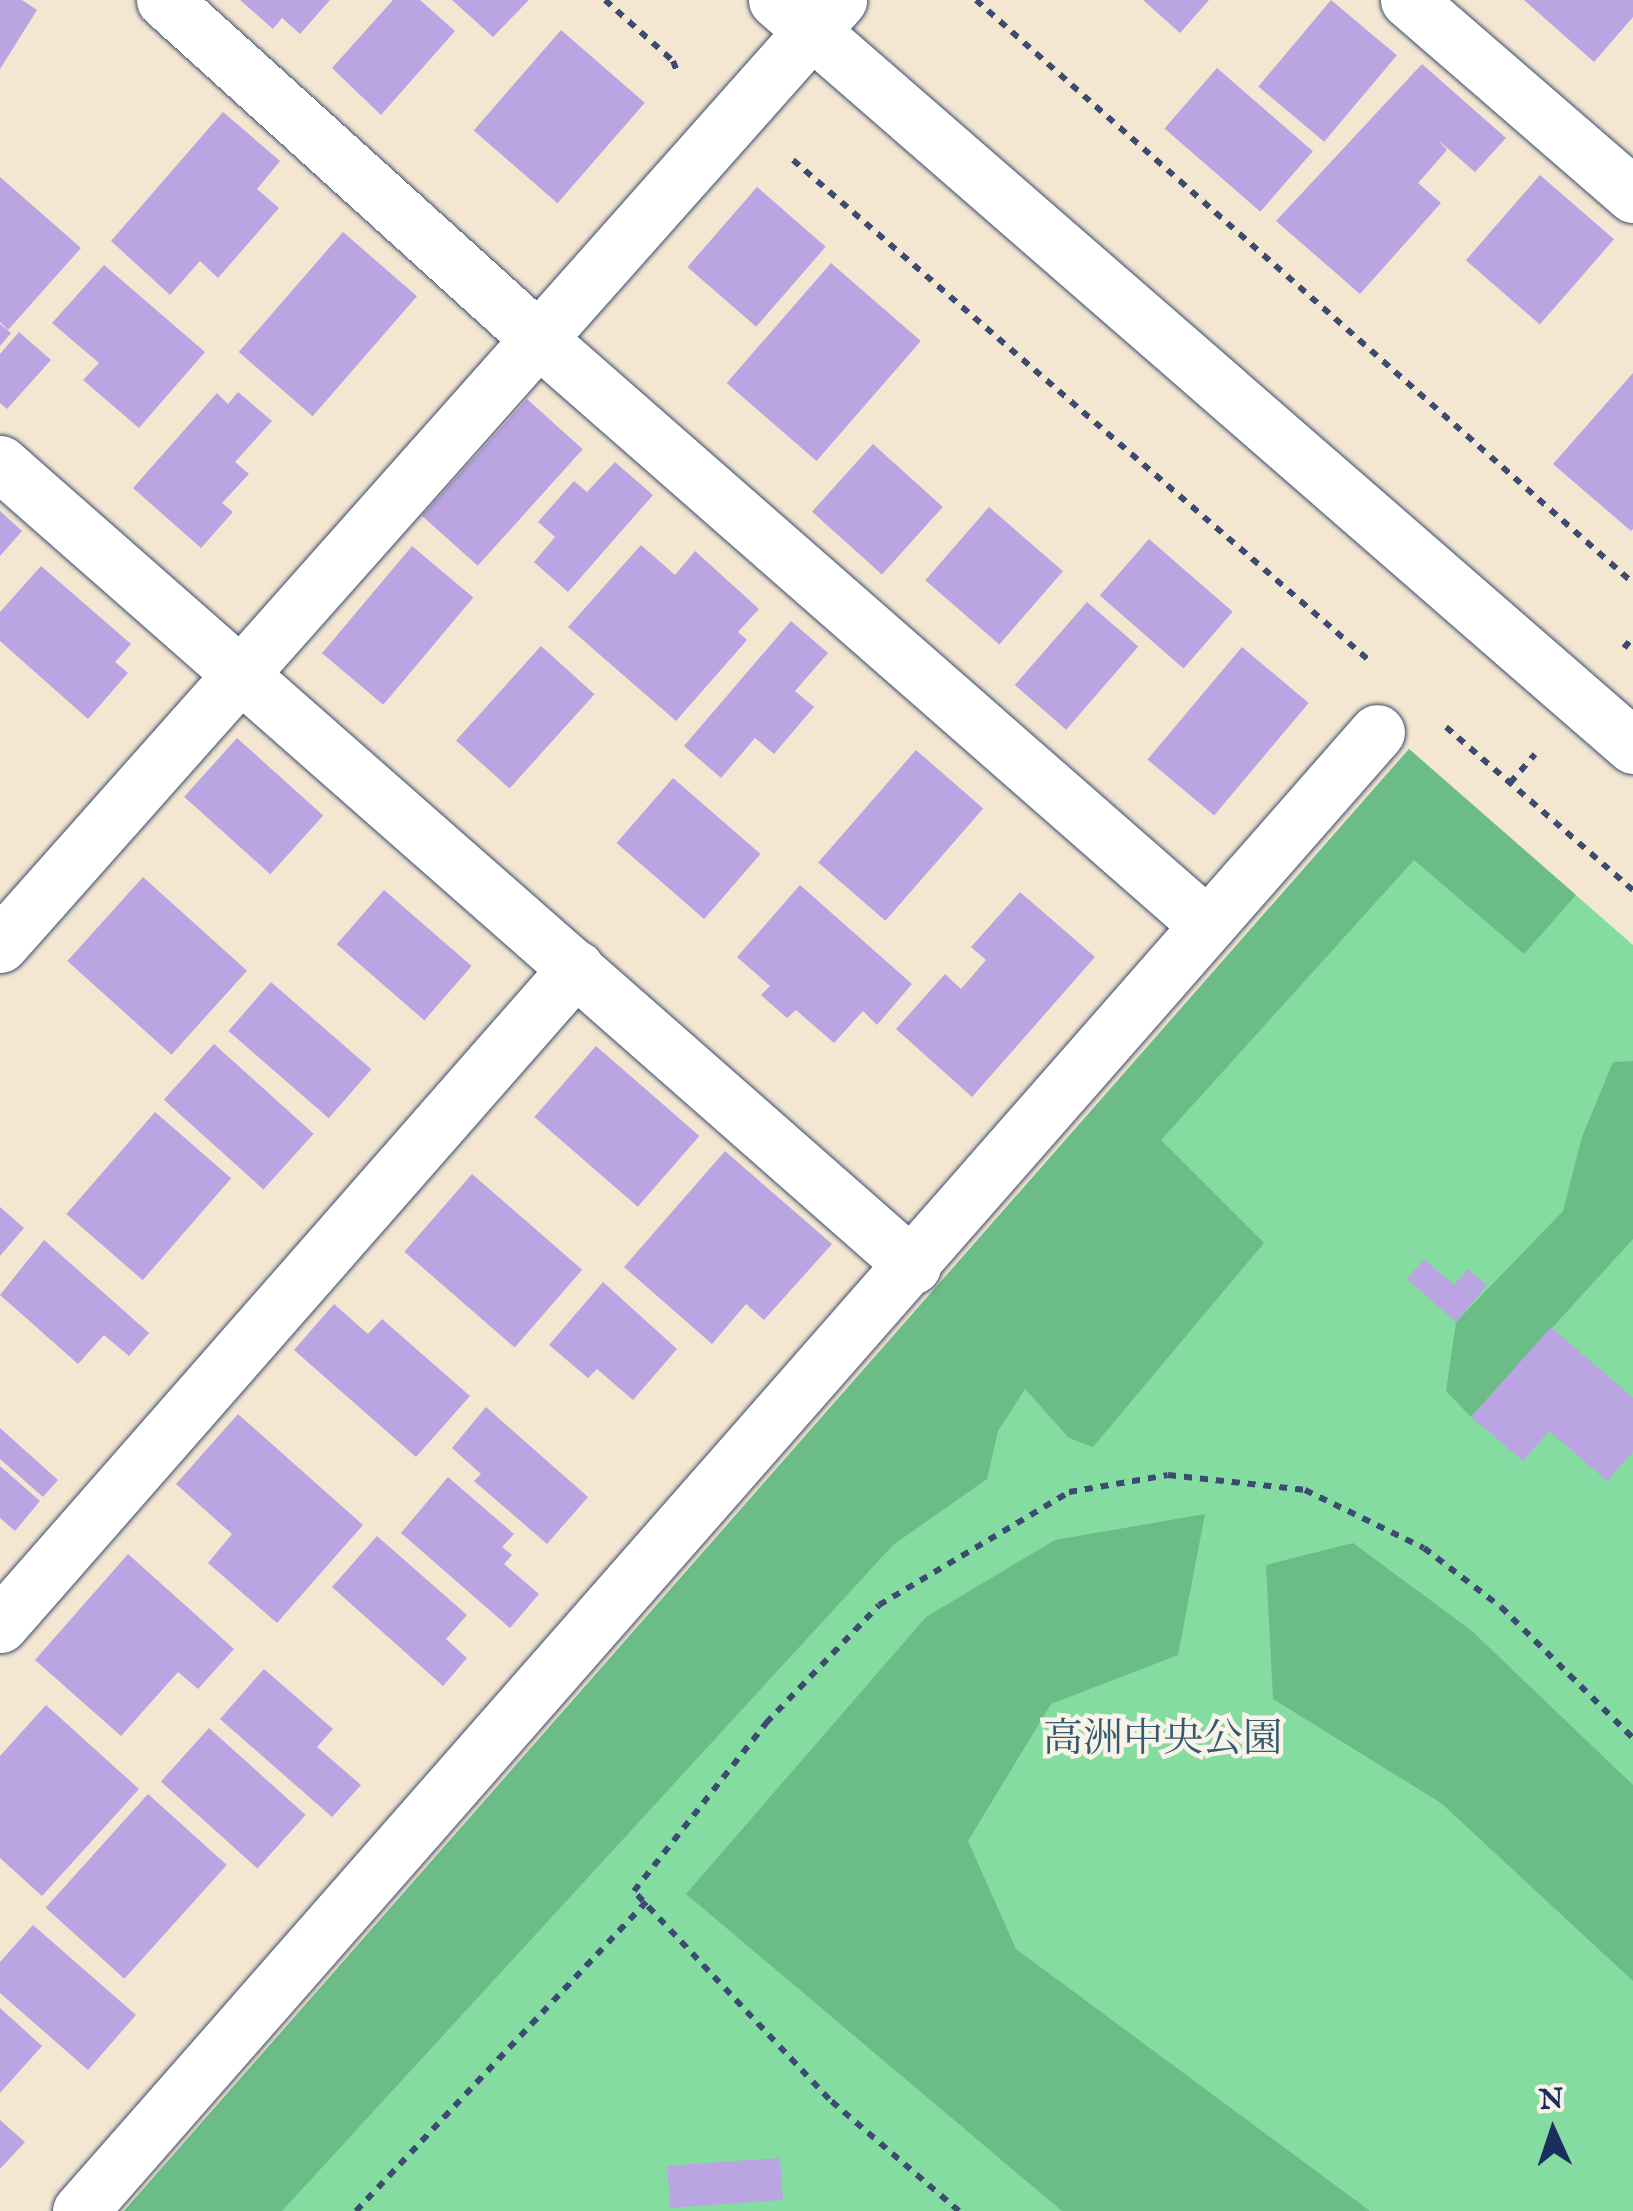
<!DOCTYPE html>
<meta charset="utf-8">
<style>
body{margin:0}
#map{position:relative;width:1633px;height:2211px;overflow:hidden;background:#f4e7d2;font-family:"IM FELL English","Noto Serif JP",serif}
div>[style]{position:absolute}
.green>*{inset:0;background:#84dca0}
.forest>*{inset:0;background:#6bbc86}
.building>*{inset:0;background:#baa4e2;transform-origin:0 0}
.path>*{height:6px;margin-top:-3px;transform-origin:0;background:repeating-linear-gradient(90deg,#3c4b6f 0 8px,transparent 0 16px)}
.roads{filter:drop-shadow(0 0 2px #3c4b6f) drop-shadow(0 0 2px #3c4b6f)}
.minor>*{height:55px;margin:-27.5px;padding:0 27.5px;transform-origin:27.5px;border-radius:27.5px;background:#fff}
.tertiary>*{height:55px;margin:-27.5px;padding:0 27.5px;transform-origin:27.5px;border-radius:27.5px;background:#fff}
span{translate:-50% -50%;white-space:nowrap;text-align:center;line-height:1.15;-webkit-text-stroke:9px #f7f3e8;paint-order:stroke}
.park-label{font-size:40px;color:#355a6e}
.north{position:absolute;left:1503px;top:2081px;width:100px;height:100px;-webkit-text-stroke:8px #f7f3e8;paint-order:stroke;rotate:357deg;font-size:28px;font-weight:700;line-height:40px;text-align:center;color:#1b2f5e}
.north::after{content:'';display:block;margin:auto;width:35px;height:45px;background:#1b2f5e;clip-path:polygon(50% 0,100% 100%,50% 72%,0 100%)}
</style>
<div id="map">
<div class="green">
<i style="clip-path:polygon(1409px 749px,1633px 945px,1633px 2211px,124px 2211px)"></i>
</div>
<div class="forest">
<i style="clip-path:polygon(1409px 749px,1576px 895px,1524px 954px,1414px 860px,1161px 1140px,1264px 1243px,1093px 1447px,1069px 1438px,1025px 1389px,998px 1431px,987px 1479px,893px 1545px,282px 2211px,124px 2211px)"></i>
<i style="clip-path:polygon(1633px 1061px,1633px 1239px,1471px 1417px,1446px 1391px,1456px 1322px,1563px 1211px,1582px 1137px,1613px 1062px)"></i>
<i style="clip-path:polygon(1205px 1514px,1178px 1655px,1051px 1704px,968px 1841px,1016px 1949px,1370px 2211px,1062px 2211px,686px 1894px,926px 1617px,1055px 1540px)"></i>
<i style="clip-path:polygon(1353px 1543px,1472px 1631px,1633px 1785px,1633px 1981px,1441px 1803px,1273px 1699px,1266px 1565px)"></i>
</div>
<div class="building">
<i style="clip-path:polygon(0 0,22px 0,37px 10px,0 69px)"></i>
<i style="clip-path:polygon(240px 0,330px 0,300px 34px,282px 18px,273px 29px)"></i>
<i style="clip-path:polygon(393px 0,420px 0,455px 31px,381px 115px,332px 68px)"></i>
<i style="clip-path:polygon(452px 0,529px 0,493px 37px)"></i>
<i style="clip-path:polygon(1143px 0,1209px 0,1180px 33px)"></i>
<i style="left:1331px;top:0;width:86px;height:113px;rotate:40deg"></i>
<i style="clip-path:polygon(1524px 0,1633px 0,1633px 17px,1594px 62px)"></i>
<i style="left:561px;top:30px;width:111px;height:133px;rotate:41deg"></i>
<i style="clip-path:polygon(1422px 64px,1506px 138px,1475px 172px,1438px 140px,1447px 150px,1418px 183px,1441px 203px,1360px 294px,1276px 221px)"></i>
<i style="left:1217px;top:68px;width:127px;height:80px;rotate:41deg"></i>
<i style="clip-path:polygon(223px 112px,280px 161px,257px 189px,279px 208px,218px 278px,200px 261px,170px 295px,111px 241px)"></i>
<i style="left:1540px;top:175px;width:98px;height:113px;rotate:41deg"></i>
<i style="clip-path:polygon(0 177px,81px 248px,8px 330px,0 322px)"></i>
<i style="left:757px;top:187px;width:91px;height:106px;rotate:41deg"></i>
<i style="left:343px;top:232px;width:98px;height:159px;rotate:41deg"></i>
<i style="left:831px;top:263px;width:119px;height:159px;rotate:41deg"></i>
<i style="clip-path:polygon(104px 265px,205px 352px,139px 428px,83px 380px,99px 363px,52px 323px)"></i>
<i style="clip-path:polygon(0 324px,11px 333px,0 346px)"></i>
<i style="clip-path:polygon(19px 332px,51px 360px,7px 409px,0 403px,0 354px)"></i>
<i style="clip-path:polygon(1633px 373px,1633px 529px,1631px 531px,1553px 464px)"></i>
<i style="clip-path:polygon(238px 392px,272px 421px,235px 462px,249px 474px,222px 503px,233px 512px,201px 548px,133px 488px,217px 393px,228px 404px)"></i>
<i style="left:527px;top:399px;width:75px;height:157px;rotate:42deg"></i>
<i style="left:873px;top:444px;width:94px;height:91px;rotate:42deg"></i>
<i style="clip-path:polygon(615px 462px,653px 495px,568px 592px,534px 562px,555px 537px,538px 522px,574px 481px,587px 492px)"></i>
<i style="left:989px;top:507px;width:98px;height:97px;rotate:41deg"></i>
<i style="clip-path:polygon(0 511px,22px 531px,0 556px)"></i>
<i style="left:1149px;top:539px;width:111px;height:75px;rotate:41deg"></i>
<i style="clip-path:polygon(641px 545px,675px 575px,695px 551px,759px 609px,738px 632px,747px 640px,676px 721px,568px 627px)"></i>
<i style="left:412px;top:546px;width:80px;height:140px;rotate:40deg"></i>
<i style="clip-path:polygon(41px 566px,131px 644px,115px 662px,128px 673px,88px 719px,0 641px,0 612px)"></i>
<i style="left:1087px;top:602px;width:68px;height:110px;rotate:41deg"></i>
<i style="clip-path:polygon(791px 621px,828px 653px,795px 691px,814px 707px,774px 754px,755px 738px,721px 778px,684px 746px)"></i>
<i style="left:541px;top:646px;width:72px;height:127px;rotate:42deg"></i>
<i style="left:1242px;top:647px;width:87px;height:147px;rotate:40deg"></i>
<i style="left:237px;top:738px;width:116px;height:79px;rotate:42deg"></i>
<i style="left:916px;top:750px;width:89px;height:149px;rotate:41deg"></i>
<i style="left:673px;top:778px;width:116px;height:86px;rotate:41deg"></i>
<i style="left:143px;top:877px;width:140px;height:113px;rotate:42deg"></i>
<i style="clip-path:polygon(800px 885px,912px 984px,877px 1025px,863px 1011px,834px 1043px,796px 1010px,787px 1018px,761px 995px,770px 986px,737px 957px)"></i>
<i style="left:384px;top:890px;width:116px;height:72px;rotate:41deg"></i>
<i style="clip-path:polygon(1020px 892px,1095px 957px,972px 1097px,896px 1029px,945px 974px,961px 989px,986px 960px,971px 947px)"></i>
<i style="left:271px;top:982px;width:133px;height:65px;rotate:41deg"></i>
<i style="left:214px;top:1044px;width:134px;height:75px;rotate:42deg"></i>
<i style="left:596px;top:1046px;width:137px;height:94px;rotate:41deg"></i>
<i style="left:155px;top:1112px;width:101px;height:135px;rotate:41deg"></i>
<i style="clip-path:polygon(725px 1151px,832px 1244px,764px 1320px,746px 1304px,712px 1344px,624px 1267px)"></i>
<i style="left:472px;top:1174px;width:146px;height:103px;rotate:41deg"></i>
<i style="clip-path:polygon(0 1207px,24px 1228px,0 1256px)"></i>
<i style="clip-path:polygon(44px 1240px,149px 1333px,129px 1356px,104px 1335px,78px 1364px,0 1295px)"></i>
<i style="clip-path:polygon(1424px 1259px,1454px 1285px,1468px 1269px,1487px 1285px,1456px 1322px,1407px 1279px)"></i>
<i style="clip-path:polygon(603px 1282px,677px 1349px,633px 1400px,597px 1369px,588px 1378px,549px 1345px)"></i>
<i style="clip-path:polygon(334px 1304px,368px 1334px,382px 1319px,470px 1396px,416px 1457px,294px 1350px)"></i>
<i style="clip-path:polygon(1551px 1327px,1633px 1398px,1633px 1452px,1607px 1481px,1549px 1431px,1523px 1461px,1471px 1417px)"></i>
<i style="clip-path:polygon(486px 1407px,588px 1497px,547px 1544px,474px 1481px,481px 1474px,452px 1448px)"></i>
<i style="clip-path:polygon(238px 1414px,363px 1525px,277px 1623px,208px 1563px,232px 1534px,176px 1484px)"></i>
<i style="clip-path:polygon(0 1428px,58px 1480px,43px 1497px,0 1459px)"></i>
<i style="clip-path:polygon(0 1466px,40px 1501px,15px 1531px,0 1518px)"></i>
<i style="clip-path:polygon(448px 1477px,514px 1534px,502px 1547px,512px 1555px,504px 1564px,539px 1594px,510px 1628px,401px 1533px)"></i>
<i style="clip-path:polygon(377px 1536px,467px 1615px,446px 1639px,467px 1658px,443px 1686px,332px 1587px)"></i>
<i style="clip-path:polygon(128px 1554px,234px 1649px,198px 1689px,178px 1672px,121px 1736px,35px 1660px)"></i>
<i style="clip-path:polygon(264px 1669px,333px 1729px,317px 1747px,361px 1785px,332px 1817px,220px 1719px)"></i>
<i style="clip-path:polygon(46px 1705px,139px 1789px,42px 1896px,0 1858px,0 1756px)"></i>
<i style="left:209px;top:1728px;width:130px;height:72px;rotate:42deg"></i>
<i style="left:148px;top:1794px;width:106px;height:153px;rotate:42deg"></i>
<i style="clip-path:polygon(33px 1925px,136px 2015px,88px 2070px,0 1993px,0 1962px)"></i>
<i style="clip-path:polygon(0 2008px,42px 2046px,0 2093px)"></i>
<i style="clip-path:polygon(0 2120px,25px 2142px,0 2169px)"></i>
<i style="left:780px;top:2158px;width:42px;height:113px;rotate:86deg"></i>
</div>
<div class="path">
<i style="left:605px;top:0;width:91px;rotate:41.9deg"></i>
<i style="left:673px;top:61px;width:14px;rotate:69deg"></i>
<i style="left:976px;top:0;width:878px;rotate:41.58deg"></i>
<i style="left:793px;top:160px;width:767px;rotate:40.98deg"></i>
<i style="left:1624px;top:648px;width:14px;rotate:-51deg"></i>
<i style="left:1446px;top:727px;width:248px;rotate:41.1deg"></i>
<i style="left:1510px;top:783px;width:38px;rotate:-49deg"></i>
<i style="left:356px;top:2211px;width:424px;rotate:-46.8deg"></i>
<i style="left:959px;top:2211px;width:172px;rotate:-139.3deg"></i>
<i style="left:829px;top:2099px;width:285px;rotate:-133.2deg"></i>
<i style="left:634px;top:1891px;width:214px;rotate:-51.8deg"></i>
<i style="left:766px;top:1723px;width:163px;rotate:-46.2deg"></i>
<i style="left:879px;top:1605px;width:221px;rotate:-30.7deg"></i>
<i style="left:1069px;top:1492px;width:100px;rotate:-9.7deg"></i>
<i style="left:1168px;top:1475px;width:138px;rotate:6.2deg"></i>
<i style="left:1305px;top:1490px;width:132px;rotate:26deg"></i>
<i style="left:1424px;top:1548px;width:97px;rotate:37.5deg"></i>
<i style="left:1501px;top:1607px;width:186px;rotate:44.8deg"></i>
</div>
<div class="roads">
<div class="minor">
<i style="left:164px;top:0;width:501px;rotate:42.17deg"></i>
<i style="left:535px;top:336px;width:894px;rotate:41.23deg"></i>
<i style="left:1408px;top:0;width:298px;rotate:40.9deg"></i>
<i style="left:0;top:463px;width:1216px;rotate:41.33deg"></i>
<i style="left:0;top:945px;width:1264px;rotate:-48.4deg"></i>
<i style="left:0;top:1625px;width:874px;rotate:-48.76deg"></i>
<i style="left:80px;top:2211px;width:1967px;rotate:-48.75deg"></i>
</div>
<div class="tertiary">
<i style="left:776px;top:0;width:1136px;rotate:41.04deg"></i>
</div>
</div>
<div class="park-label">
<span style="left:1163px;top:1741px">高洲中央公園</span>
</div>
<div class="north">N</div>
</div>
